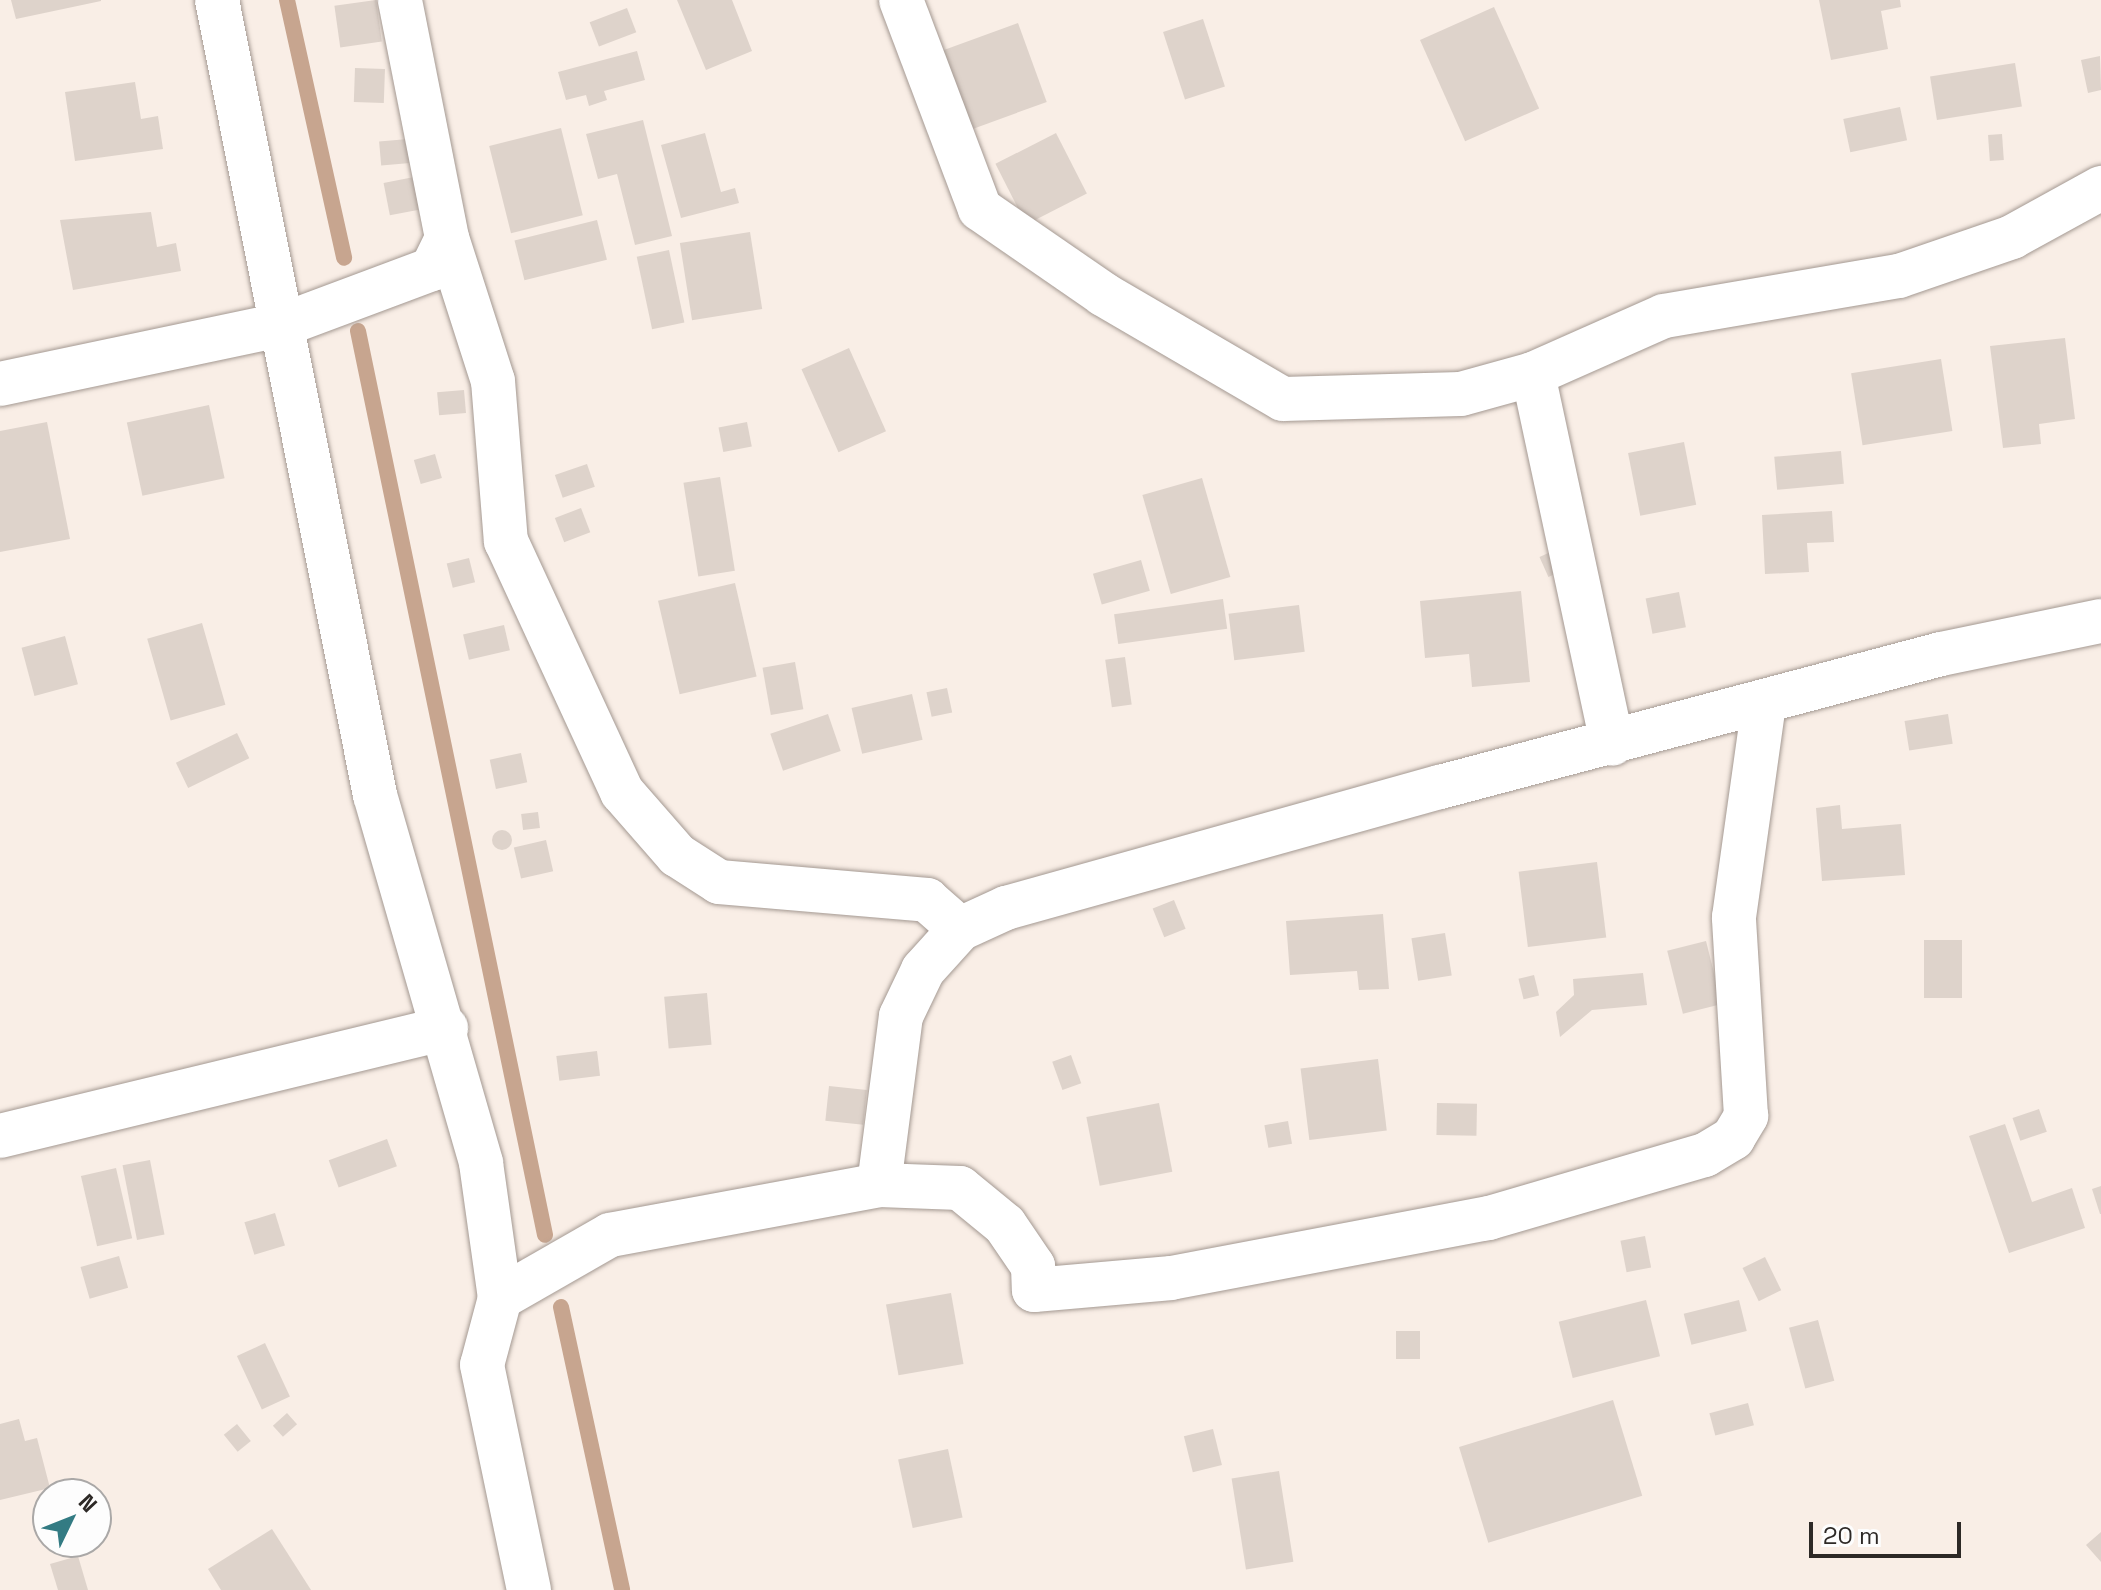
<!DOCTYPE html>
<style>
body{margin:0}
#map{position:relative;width:2101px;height:1590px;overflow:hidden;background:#f9eee6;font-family:"Space Grotesk",sans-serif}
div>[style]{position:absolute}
.stream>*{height:16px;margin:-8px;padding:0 8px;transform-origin:8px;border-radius:8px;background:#c7a58f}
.building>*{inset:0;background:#ded3cb;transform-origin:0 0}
.round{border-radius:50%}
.roads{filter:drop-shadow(0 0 2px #a49992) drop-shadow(0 0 2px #a49992)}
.street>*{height:44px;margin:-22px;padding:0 22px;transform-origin:22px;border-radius:22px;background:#fff}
span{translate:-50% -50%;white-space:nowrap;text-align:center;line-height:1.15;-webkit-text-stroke:6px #fdfdfd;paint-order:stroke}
.north{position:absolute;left:32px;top:1478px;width:80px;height:80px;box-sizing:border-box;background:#fdfdfd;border:2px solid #aaa8a7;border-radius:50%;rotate:47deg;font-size:22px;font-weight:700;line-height:32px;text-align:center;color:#2d2926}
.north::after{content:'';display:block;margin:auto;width:28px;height:36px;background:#337b83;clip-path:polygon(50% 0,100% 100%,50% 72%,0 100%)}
.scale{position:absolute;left:1809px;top:1522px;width:152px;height:36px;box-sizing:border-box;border:4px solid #2d2926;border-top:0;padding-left:10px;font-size:24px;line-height:28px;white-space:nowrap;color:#2d2926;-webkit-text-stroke:6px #fdfdfd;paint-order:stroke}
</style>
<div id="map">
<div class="stream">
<i style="left:287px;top:0;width:264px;rotate:77.5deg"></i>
<i style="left:358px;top:331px;width:923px;rotate:78.31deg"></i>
<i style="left:561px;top:1307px;width:289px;rotate:77.8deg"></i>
</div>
<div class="building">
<i style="clip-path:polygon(11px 0,101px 0,101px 1px,16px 19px)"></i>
<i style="left:376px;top:0;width:42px;height:42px;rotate:82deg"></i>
<i style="clip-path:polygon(677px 0,732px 0,752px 51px,706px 70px)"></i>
<i style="clip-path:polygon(1819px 0,1900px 0,1901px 7px,1881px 11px,1888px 49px,1831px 60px)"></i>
<i style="left:1494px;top:7px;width:111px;height:81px;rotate:66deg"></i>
<i style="left:627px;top:8px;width:26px;height:40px;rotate:69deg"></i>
<i style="left:1203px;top:19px;width:71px;height:42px;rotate:72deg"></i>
<i style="left:1018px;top:23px;width:84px;height:81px;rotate:70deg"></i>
<i style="clip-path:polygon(637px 51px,645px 80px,604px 91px,607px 100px,589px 106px,586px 95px,566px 100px,558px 72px)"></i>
<i style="clip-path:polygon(2100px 56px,2101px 90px,2088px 93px,2081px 60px)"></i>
<i style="left:2015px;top:63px;width:44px;height:86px;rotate:81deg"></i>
<i style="left:355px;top:68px;width:30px;height:34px;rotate:2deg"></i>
<i style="clip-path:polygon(135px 82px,141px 119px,158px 116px,163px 149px,75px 161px,65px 92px)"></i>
<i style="left:1900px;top:107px;width:34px;height:58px;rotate:78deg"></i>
<i style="clip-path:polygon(643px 120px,672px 236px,635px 245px,617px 174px,598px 179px,586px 134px)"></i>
<i style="left:561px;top:128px;width:90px;height:74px;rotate:76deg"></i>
<i style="clip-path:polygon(705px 133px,721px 192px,735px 188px,739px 203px,681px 218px,661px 145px)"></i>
<i style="left:1056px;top:133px;width:68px;height:68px;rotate:63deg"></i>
<i style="left:2002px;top:134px;width:26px;height:14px;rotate:86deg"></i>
<i style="left:408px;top:139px;width:24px;height:29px;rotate:85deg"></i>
<i style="left:414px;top:177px;width:33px;height:31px;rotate:79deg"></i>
<i style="clip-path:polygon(151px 212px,157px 247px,176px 243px,181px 271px,73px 290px,60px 220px)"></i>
<i style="left:597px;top:220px;width:41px;height:85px;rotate:76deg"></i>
<i style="left:750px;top:232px;width:78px;height:71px;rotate:81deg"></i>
<i style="left:669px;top:250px;width:74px;height:33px;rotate:78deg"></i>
<i style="clip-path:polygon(2065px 338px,2075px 419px,2039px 424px,2041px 444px,2003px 448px,1990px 346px)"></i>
<i style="left:849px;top:348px;width:91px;height:52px;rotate:66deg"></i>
<i style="left:1941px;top:359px;width:73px;height:91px;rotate:81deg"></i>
<i style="left:464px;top:390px;width:23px;height:27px;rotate:85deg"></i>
<i style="left:209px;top:405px;width:75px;height:84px;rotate:78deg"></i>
<i style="clip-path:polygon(47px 422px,70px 539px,0 552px,0 431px)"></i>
<i style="left:747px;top:422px;width:25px;height:29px;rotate:79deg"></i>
<i style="left:1684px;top:442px;width:64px;height:57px;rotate:79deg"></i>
<i style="left:1841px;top:451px;width:33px;height:67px;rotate:85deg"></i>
<i style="left:435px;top:454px;width:25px;height:22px;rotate:74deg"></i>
<i style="left:587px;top:464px;width:24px;height:34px;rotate:71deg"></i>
<i style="left:720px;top:477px;width:95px;height:37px;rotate:81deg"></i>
<i style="left:1202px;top:478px;width:103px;height:62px;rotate:74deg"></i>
<i style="left:581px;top:508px;width:26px;height:28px;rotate:69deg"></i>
<i style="clip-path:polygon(1832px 511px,1834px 542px,1807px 543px,1809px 572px,1765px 574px,1762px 515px)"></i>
<i style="left:1555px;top:550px;width:22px;height:17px;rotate:66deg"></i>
<i style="left:469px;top:558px;width:25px;height:23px;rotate:76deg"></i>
<i style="left:1141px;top:560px;width:32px;height:50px;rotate:74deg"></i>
<i style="left:735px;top:583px;width:96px;height:79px;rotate:77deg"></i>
<i style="clip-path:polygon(1521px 591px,1530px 682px,1472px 687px,1469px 654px,1425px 658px,1420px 601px)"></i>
<i style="left:1679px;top:592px;width:36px;height:34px;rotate:79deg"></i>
<i style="left:1223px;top:599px;width:30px;height:110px;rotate:82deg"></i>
<i style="left:1299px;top:605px;width:47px;height:71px;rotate:83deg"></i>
<i style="left:202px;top:623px;width:85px;height:57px;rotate:74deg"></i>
<i style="left:504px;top:625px;width:26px;height:42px;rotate:77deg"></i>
<i style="left:65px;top:636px;width:50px;height:45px;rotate:75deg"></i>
<i style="left:1125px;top:657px;width:48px;height:20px;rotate:82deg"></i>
<i style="left:795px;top:662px;width:48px;height:33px;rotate:80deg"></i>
<i style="left:947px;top:688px;width:25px;height:21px;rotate:78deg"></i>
<i style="left:912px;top:694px;width:47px;height:62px;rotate:77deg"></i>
<i style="left:828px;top:714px;width:39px;height:61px;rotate:71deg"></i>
<i style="left:1948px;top:714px;width:30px;height:44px;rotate:81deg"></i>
<i style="left:237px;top:733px;width:28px;height:68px;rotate:64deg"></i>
<i style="left:521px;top:753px;width:30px;height:32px;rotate:78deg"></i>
<i style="clip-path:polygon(1840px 805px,1842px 829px,1901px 824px,1905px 875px,1822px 881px,1816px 808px)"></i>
<i style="left:538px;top:812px;width:16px;height:17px;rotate:83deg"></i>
<i class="round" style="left:492px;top:830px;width:20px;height:20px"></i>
<i style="left:546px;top:840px;width:32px;height:33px;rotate:77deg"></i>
<i style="left:1597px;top:862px;width:76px;height:79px;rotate:83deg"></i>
<i style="left:1174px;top:900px;width:31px;height:23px;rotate:68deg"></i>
<i style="clip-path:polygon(1383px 914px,1389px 989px,1359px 990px,1357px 971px,1290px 975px,1286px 921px)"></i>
<i style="left:1445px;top:933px;width:43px;height:34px;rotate:81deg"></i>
<i style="left:1924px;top:940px;width:38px;height:58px"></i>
<i style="left:1706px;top:941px;width:65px;height:40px;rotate:76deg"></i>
<i style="clip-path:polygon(1643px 973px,1647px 1005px,1592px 1010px,1560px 1037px,1556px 1012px,1574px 995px,1573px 979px)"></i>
<i style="left:1534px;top:975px;width:21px;height:16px;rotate:76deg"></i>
<i style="left:707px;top:993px;width:52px;height:43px;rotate:85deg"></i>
<i style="left:597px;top:1051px;width:25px;height:41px;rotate:83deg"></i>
<i style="left:1071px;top:1055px;width:30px;height:20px;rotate:70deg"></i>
<i style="left:1378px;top:1059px;width:72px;height:78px;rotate:83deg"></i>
<i style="left:829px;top:1086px;width:38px;height:35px;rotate:6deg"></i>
<i style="left:1159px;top:1103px;width:70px;height:74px;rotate:79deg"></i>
<i style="left:1437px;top:1103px;width:40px;height:32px;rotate:1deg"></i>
<i style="left:2039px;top:1109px;width:24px;height:28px;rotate:71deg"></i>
<i style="left:1288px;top:1121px;width:23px;height:24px;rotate:80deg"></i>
<i style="clip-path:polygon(2005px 1124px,2032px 1202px,2072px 1188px,2085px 1228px,2009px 1253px,1969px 1136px)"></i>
<i style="left:387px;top:1139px;width:29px;height:62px;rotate:70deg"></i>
<i style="left:150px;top:1160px;width:76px;height:28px;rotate:79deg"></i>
<i style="left:116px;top:1168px;width:72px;height:36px;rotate:77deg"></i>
<i style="clip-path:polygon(2101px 1186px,2101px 1214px,2100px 1214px,2092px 1189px)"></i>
<i style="left:275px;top:1213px;width:34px;height:32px;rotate:73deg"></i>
<i style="left:1645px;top:1236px;width:32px;height:25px;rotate:79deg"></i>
<i style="left:119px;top:1256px;width:33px;height:40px;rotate:74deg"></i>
<i style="left:1765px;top:1257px;width:37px;height:25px;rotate:64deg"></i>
<i style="left:951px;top:1293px;width:72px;height:66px;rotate:80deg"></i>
<i style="left:1646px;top:1300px;width:58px;height:90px;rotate:76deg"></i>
<i style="left:1739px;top:1300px;width:32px;height:57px;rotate:76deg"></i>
<i style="left:1818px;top:1320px;width:63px;height:30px;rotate:75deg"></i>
<i style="left:1396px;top:1331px;width:24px;height:28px"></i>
<i style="left:265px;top:1343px;width:59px;height:31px;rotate:65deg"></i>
<i style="left:1613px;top:1400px;width:100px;height:161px;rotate:73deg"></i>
<i style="left:1748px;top:1403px;width:23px;height:40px;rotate:75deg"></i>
<i style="left:287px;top:1413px;width:15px;height:19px;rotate:48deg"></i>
<i style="clip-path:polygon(19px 1419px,25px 1441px,37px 1438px,50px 1488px,0 1500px,0 1424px)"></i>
<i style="left:237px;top:1424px;width:22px;height:17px;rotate:51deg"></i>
<i style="left:1213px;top:1429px;width:37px;height:30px;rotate:76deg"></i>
<i style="left:948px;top:1449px;width:70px;height:51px;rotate:78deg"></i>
<i style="left:1279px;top:1471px;width:92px;height:48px;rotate:81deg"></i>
<i style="clip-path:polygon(272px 1529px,311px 1590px,221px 1590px,208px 1569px)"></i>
<i style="clip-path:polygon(2101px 1532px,2101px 1562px,2086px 1545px)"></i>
<i style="clip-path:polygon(78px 1556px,88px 1590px,58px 1590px,50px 1564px)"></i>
</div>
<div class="roads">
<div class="street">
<i style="left:217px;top:0;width:811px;rotate:78.76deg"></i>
<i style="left:375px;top:795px;width:383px;rotate:73.9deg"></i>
<i style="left:481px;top:1163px;width:136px;rotate:82deg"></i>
<i style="left:500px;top:1298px;width:69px;rotate:105deg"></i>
<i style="left:482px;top:1365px;width:230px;rotate:78.2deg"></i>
<i style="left:901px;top:0;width:223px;rotate:69.3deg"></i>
<i style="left:980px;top:209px;width:150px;rotate:34.6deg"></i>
<i style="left:1103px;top:294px;width:208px;rotate:30.3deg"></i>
<i style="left:1283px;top:399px;width:178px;rotate:-1.6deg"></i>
<i style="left:1461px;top:394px;width:75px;rotate:-15.5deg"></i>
<i style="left:1533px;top:374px;width:143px;rotate:-23.9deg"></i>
<i style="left:1664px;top:316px;width:238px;rotate:-9.7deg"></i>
<i style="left:1899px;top:276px;width:120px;rotate:-19deg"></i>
<i style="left:2012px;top:237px;width:102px;rotate:-28.8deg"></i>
<i style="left:447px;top:238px;width:150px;rotate:72.2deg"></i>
<i style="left:493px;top:381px;width:161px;rotate:85.4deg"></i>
<i style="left:506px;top:541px;width:277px;rotate:65.2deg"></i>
<i style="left:622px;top:792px;width:84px;rotate:48.9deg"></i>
<i style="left:677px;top:855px;width:50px;rotate:32.7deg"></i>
<i style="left:719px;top:882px;width:209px;rotate:4.9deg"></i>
<i style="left:927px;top:900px;width:44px;rotate:41.3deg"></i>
<i style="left:1533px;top:374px;width:378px;rotate:77.9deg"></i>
<i style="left:0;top:384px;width:291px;rotate:-11.9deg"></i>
<i style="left:285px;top:324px;width:157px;rotate:-20.5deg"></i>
<i style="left:432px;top:269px;width:34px;rotate:-64deg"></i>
<i style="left:447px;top:238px;width:243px;rotate:-101.2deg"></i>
<i style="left:0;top:1136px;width:459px;rotate:-13.6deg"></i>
<i style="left:879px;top:1185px;width:170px;rotate:-82.6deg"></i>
<i style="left:901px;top:1016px;width:51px;rotate:-64.4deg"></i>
<i style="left:923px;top:970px;width:55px;rotate:-47.9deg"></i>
<i style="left:960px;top:929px;width:51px;rotate:-24.5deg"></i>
<i style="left:1006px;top:908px;width:451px;rotate:-15.6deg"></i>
<i style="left:1440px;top:787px;width:518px;rotate:-14.87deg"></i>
<i style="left:1941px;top:654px;width:163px;rotate:-11.7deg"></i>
<i style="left:500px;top:1298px;width:127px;rotate:-29.8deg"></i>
<i style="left:610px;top:1235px;width:274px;rotate:-10.5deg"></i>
<i style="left:879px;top:1185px;width:81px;rotate:2.1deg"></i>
<i style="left:960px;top:1188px;width:58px;rotate:39.4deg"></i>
<i style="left:1005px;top:1225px;width:50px;rotate:55.7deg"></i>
<i style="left:1033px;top:1266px;width:24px;rotate:88deg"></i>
<i style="left:1034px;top:1290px;width:138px;rotate:-5deg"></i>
<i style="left:1171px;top:1278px;width:324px;rotate:-10.7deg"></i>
<i style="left:1489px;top:1218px;width:225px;rotate:-16.3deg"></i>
<i style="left:1705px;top:1155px;width:33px;rotate:-31deg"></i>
<i style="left:1733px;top:1138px;width:26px;rotate:-59deg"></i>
<i style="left:1746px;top:1116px;width:199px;rotate:-93.5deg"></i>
<i style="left:1734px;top:917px;width:215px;rotate:-82deg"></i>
</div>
</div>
<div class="north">N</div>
<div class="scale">20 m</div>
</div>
